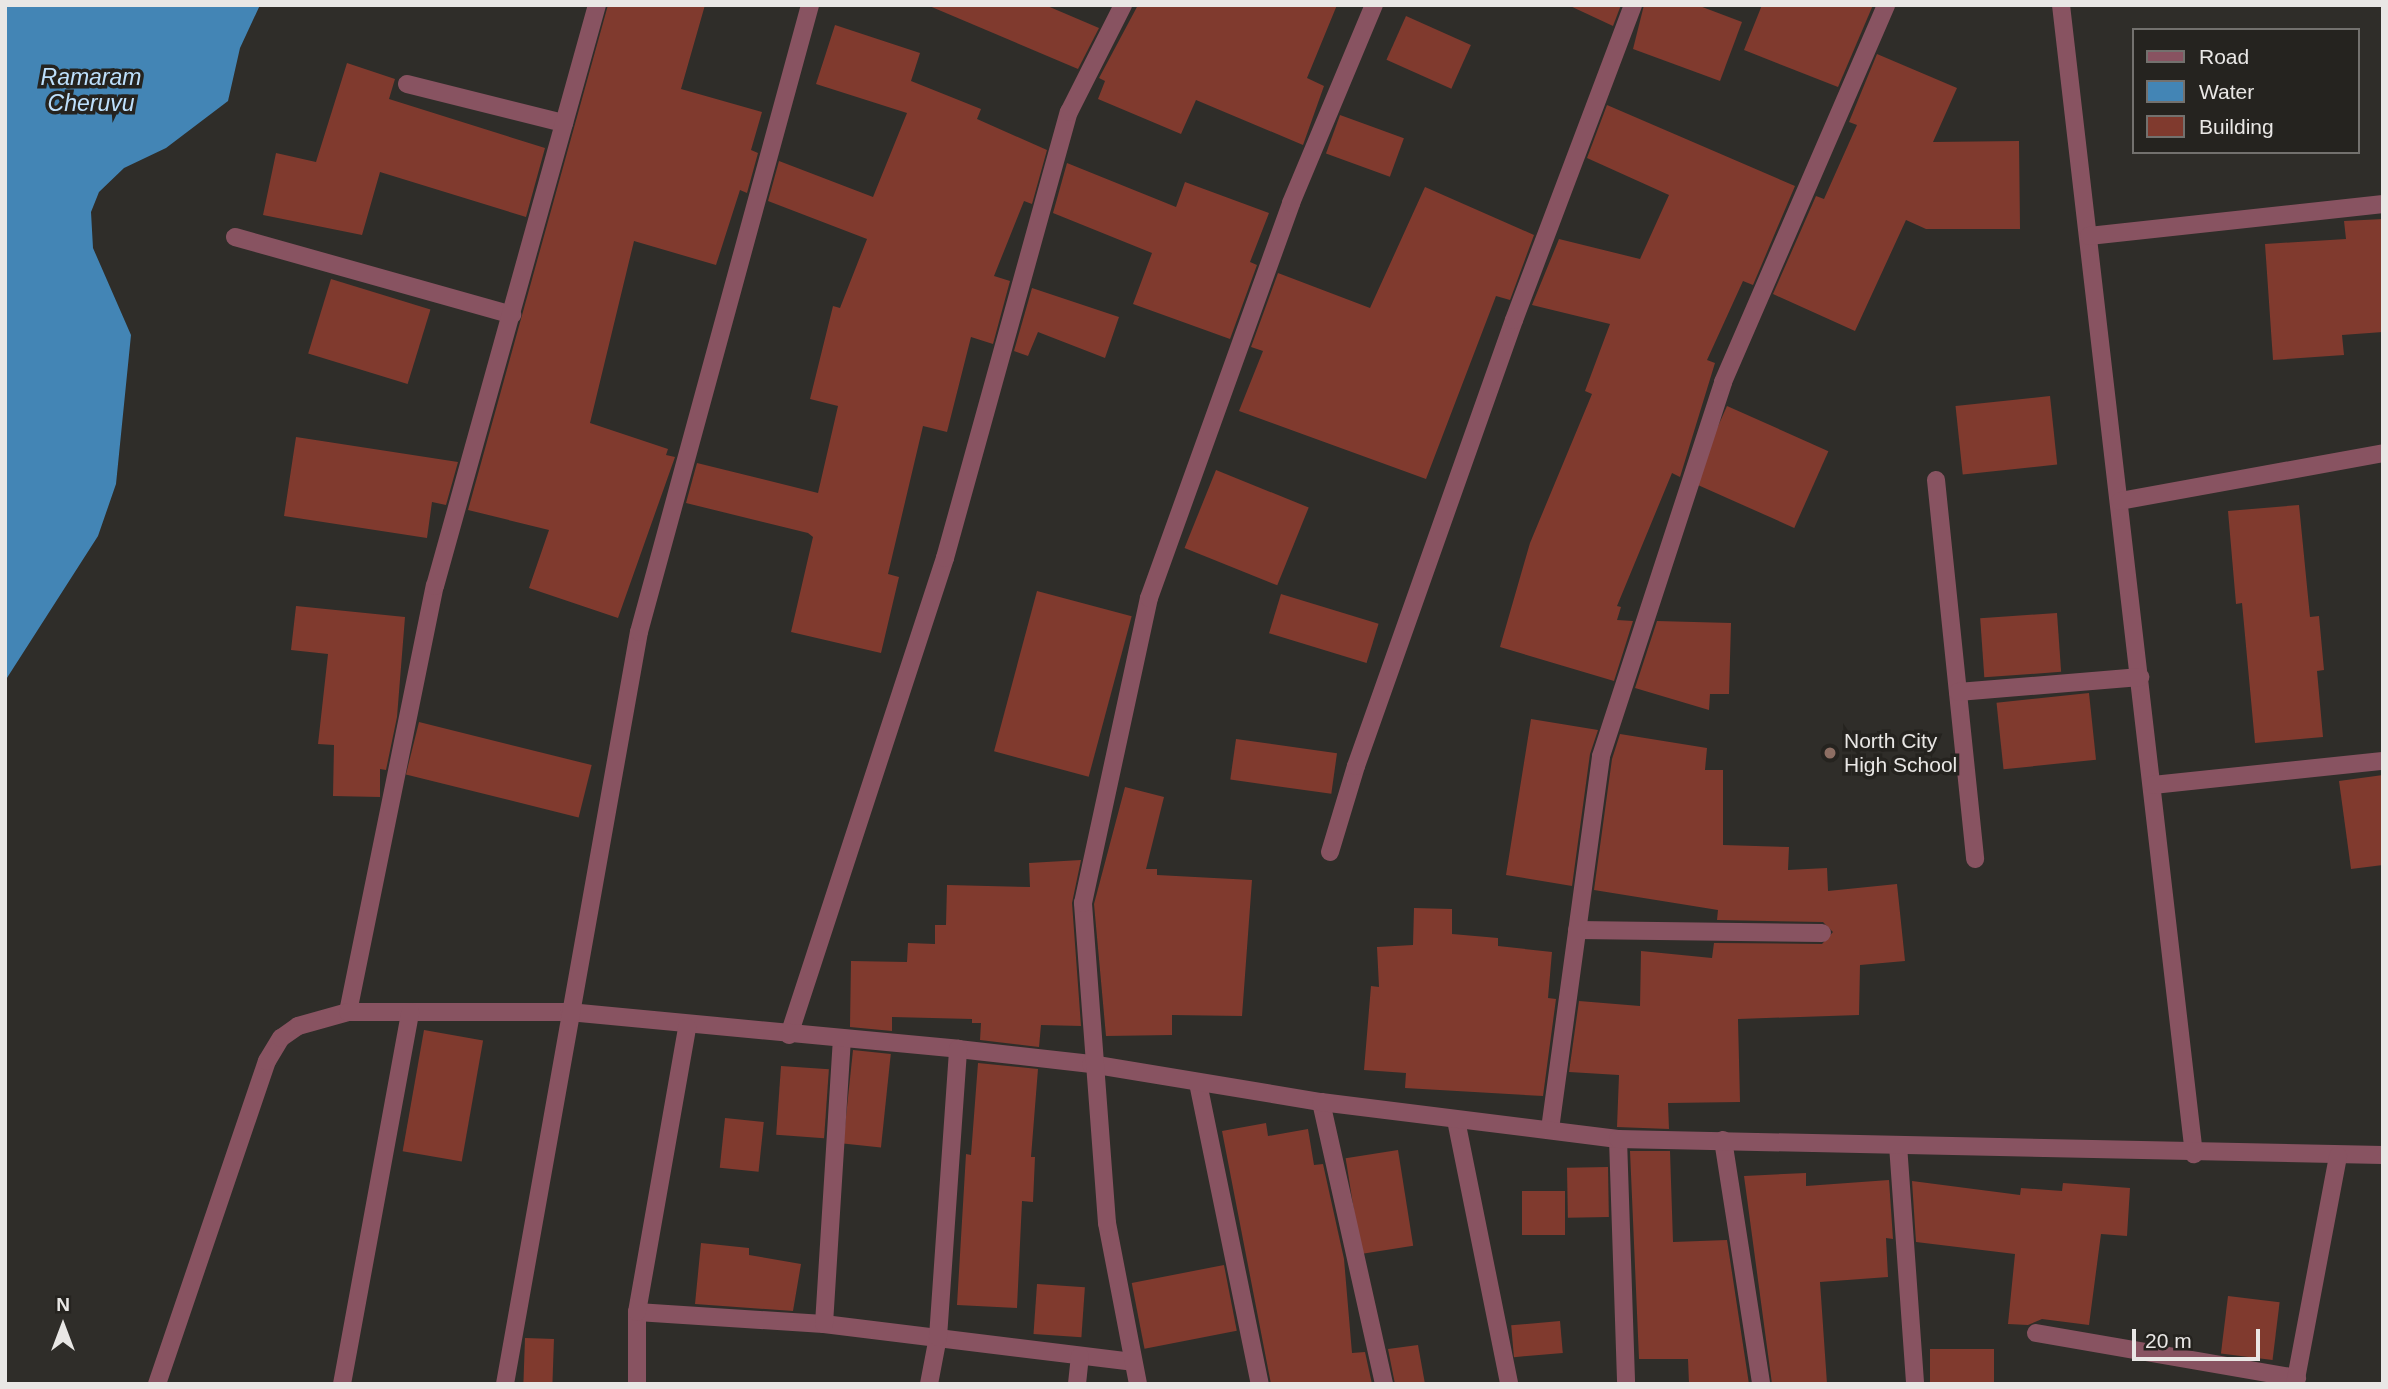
<!DOCTYPE html>
<style>
body{margin:0}
#map{position:relative;width:2388px;height:1389px;overflow:hidden;background:#2f2d29;font-family:Arial,sans-serif}
div>[style]{position:absolute}
.water>*{inset:0;background:#4385b5}
.building>*{inset:0;background:#803a2e;transform-origin:0 0}
.street>*{height:18px;margin:-9px;padding:0 9px;transform-origin:9px;border-radius:9px;background:#885361}
.dots>*{width:19px;height:19px;translate:-50% -50%;box-sizing:border-box;border:4px solid #25231f;border-radius:50%}
span{translate:-50% -50%;white-space:nowrap;text-align:center;line-height:1.15;-webkit-text-stroke:7px #25231f;paint-order:stroke}
.poi-label{font-size:21px;color:#e9e7e5}
.left{translate:0 -50%;text-align:left}
.water-label{font-size:23px;color:#bee0fc;font-style:italic}
.frame{position:absolute;inset:0;border:7px solid #e9e7e5;pointer-events:none}
.legend{position:absolute;left:2132px;top:28px;width:228px;height:126px;box-sizing:border-box;background:#25231f;border:2px solid #73716e;margin:0;padding:9px 12px;list-style:none;font-size:21px;color:#e9e7e5}
.legend li{display:flex;align-items:center;gap:14px;height:35px}
.legend b{width:35px;border:2px solid #73716e}
.north{position:absolute;left:28px;top:1291px;width:70px;height:70px;-webkit-text-stroke:5px #25231f;paint-order:stroke;rotate:0deg;font-size:19px;font-weight:700;line-height:28px;text-align:center;color:#e9e7e5}
.north::after{content:'';display:block;margin:auto;width:24px;height:32px;background:#e9e7e5;clip-path:polygon(50% 0,100% 100%,50% 72%,0 100%)}
.scale{position:absolute;left:2132px;top:1329px;width:128px;height:32px;box-sizing:border-box;border:4px solid #e9e7e5;border-top:0;padding-left:9px;font-size:21px;line-height:24px;white-space:nowrap;color:#e9e7e5;-webkit-text-stroke:5px #25231f;paint-order:stroke}
</style>
<div id="map">
<div class="water">
<i style="clip-path:polygon(5px 5px,260px 5px,240px 48px,228px 101px,166px 148px,124px 168px,99px 192px,91px 212px,93px 248px,131px 335px,116px 484px,98px 536px,5px 681px)"></i>
</div>
<div class="building">
<i style="clip-path:polygon(608px 5px,705px 5px,681px 89px,762px 112px,751px 150px,758px 153px,747px 193px,740px 190px,716px 265px,634px 241px,590px 423px,668px 449px,666px 455px,675px 457px,618px 618px,529px 588px,549px 530px,468px 510px)"></i>
<i style="clip-path:polygon(927px 5px,1045px 5px,1099px 28px,1078px 69px)"></i>
<i style="clip-path:polygon(1138px 5px,1337px 5px,1307px 78px,1324px 86px,1303px 145px,1196px 100px,1181px 134px,1098px 99px,1105px 81px,1099px 78px)"></i>
<i style="clip-path:polygon(1568px 5px,1621px 5px,1613px 26px)"></i>
<i style="clip-path:polygon(1644px 5px,1697px 5px,1742px 22px,1720px 81px,1633px 49px)"></i>
<i style="clip-path:polygon(1762px 5px,1873px 5px,1838px 87px,1744px 50px)"></i>
<i style="left:1406px;top:16px;width:71px;height:48px;rotate:24deg"></i>
<i style="clip-path:polygon(835px 25px,920px 53px,911px 81px,981px 109px,977px 119px,1047px 150px,1032px 204px,1024px 201px,994px 276px,1010px 281px,993px 344px,971px 337px,947px 432px,923px 426px,888px 574px,899px 577px,881px 653px,791px 632px,813px 537px,808px 533px,686px 503px,697px 463px,818px 493px,838px 406px,810px 399px,833px 306px,840px 308px,867px 239px,768px 201px,779px 161px,873px 197px,907px 113px,816px 84px)"></i>
<i style="clip-path:polygon(1877px 54px,1957px 88px,1933px 142px,2019px 141px,2020px 229px,1926px 229px,1906px 220px,1855px 331px,1773px 294px,1816px 196px,1824px 199px,1857px 125px,1849px 122px)"></i>
<i style="clip-path:polygon(347px 63px,395px 79px,389px 99px,545px 148px,526px 217px,380px 172px,362px 235px,263px 215px,276px 153px,316px 162px)"></i>
<i style="clip-path:polygon(1607px 105px,1795px 186px,1753px 285px,1743px 281px,1707px 360px,1715px 363px,1680px 477px,1672px 473px,1617px 606px,1621px 607px,1617px 620px,1633px 621px,1614px 681px,1500px 647px,1530px 543px,1592px 394px,1585px 391px,1610px 324px,1532px 305px,1559px 239px,1640px 259px,1669px 195px,1587px 158px)"></i>
<i style="left:1340px;top:115px;width:68px;height:41px;rotate:20deg"></i>
<i style="clip-path:polygon(1067px 163px,1176px 207px,1185px 182px,1269px 213px,1250px 262px,1257px 265px,1230px 339px,1133px 304px,1152px 253px,1053px 213px)"></i>
<i style="clip-path:polygon(1425px 187px,1534px 235px,1510px 300px,1496px 296px,1426px 479px,1239px 411px,1263px 351px,1251px 347px,1278px 273px,1370px 308px)"></i>
<i style="clip-path:polygon(2383px 219px,2383px 332px,2342px 335px,2344px 355px,2273px 360px,2265px 244px,2346px 239px,2344px 221px)"></i>
<i style="left:331px;top:279px;width:104px;height:78px;rotate:17deg"></i>
<i style="clip-path:polygon(1032px 288px,1119px 317px,1105px 358px,1038px 332px,1028px 356px,1014px 351px)"></i>
<i style="left:2050px;top:396px;width:69px;height:95px;rotate:84deg"></i>
<i style="left:1727px;top:406px;width:111px;height:84px;rotate:24deg"></i>
<i style="clip-path:polygon(296px 437px,458px 462px,446px 505px,432px 502px,427px 538px,284px 516px)"></i>
<i style="left:1216px;top:470px;width:100px;height:84px;rotate:22deg"></i>
<i style="clip-path:polygon(2299px 505px,2310px 617px,2319px 616px,2324px 670px,2317px 671px,2323px 737px,2255px 743px,2242px 603px,2236px 604px,2228px 511px)"></i>
<i style="left:1037px;top:591px;width:98px;height:166px;rotate:15deg"></i>
<i style="left:1281px;top:594px;width:102px;height:41px;rotate:17deg"></i>
<i style="clip-path:polygon(296px 606px,405px 617px,397px 717px,386px 770px,380px 769px,380px 797px,333px 796px,334px 745px,318px 744px,328px 654px,291px 650px)"></i>
<i style="left:2057px;top:613px;width:59px;height:77px;rotate:86deg"></i>
<i style="clip-path:polygon(1657px 621px,1731px 623px,1729px 694px,1710px 694px,1709px 710px,1635px 688px)"></i>
<i style="left:2089px;top:693px;width:67px;height:93px;rotate:84deg"></i>
<i style="clip-path:polygon(1531px 719px,1598px 730px,1590px 754px,1572px 886px,1506px 875px)"></i>
<i style="left:419px;top:722px;width:178px;height:54px;rotate:14deg"></i>
<i style="clip-path:polygon(1620px 734px,1707px 748px,1705px 770px,1723px 770px,1723px 845px,1789px 847px,1788px 870px,1827px 868px,1828px 891px,1897px 884px,1905px 961px,1860px 965px,1859px 1015px,1738px 1019px,1740px 1102px,1668px 1103px,1669px 1129px,1617px 1127px,1619px 1075px,1569px 1072px,1579px 1001px,1640px 1006px,1641px 951px,1712px 958px,1714px 943px,1822px 944px,1833px 932px,1823px 922px,1717px 920px,1718px 910px,1594px 890px,1612px 759px)"></i>
<i style="left:1236px;top:739px;width:102px;height:41px;rotate:8deg"></i>
<i style="clip-path:polygon(2383px 775px,2383px 865px,2351px 869px,2339px 781px)"></i>
<i style="clip-path:polygon(1125px 787px,1164px 797px,1146px 869px,1157px 869px,1157px 875px,1252px 880px,1242px 1016px,1172px 1015px,1172px 1035px,1106px 1036px,1094px 904px)"></i>
<i style="clip-path:polygon(1081px 860px,1072px 903px,1081px 1026px,1041px 1025px,1039px 1047px,980px 1040px,981px 1023px,972px 1023px,972px 1019px,892px 1017px,892px 1031px,850px 1027px,851px 961px,907px 962px,908px 943px,935px 944px,935px 925px,946px 925px,947px 885px,1030px 887px,1029px 863px)"></i>
<i style="clip-path:polygon(1414px 908px,1452px 909px,1452px 934px,1498px 938px,1498px 946px,1552px 952px,1548px 998px,1556px 999px,1543px 1096px,1405px 1088px,1406px 1073px,1364px 1070px,1371px 986px,1379px 987px,1377px 947px,1413px 945px)"></i>
<i style="left:424px;top:1030px;width:60px;height:123px;rotate:10deg"></i>
<i style="left:853px;top:1050px;width:38px;height:94px;rotate:6deg"></i>
<i style="clip-path:polygon(978px 1063px,1038px 1069px,1031px 1157px,1035px 1157px,1033px 1202px,1022px 1201px,1017px 1308px,957px 1305px,966px 1154px,971px 1155px)"></i>
<i style="left:781px;top:1066px;width:48px;height:69px;rotate:4deg"></i>
<i style="left:725px;top:1118px;width:39px;height:50px;rotate:6deg"></i>
<i style="clip-path:polygon(1266px 1123px,1268px 1136px,1308px 1129px,1314px 1165px,1323px 1164px,1344px 1259px,1352px 1353px,1365px 1352px,1372px 1384px,1271px 1384px,1222px 1131px)"></i>
<i style="left:1398px;top:1150px;width:97px;height:53px;rotate:81deg"></i>
<i style="clip-path:polygon(1630px 1151px,1670px 1151px,1673px 1242px,1727px 1240px,1749px 1384px,1689px 1384px,1688px 1359px,1639px 1359px)"></i>
<i style="left:1608px;top:1167px;width:50px;height:41px;rotate:89deg"></i>
<i style="clip-path:polygon(1806px 1173px,1806px 1186px,1889px 1180px,1893px 1239px,1886px 1238px,1888px 1277px,1820px 1282px,1827px 1384px,1772px 1384px,1744px 1176px)"></i>
<i style="clip-path:polygon(1912px 1181px,2020px 1195px,2021px 1188px,2062px 1191px,2063px 1183px,2130px 1188px,2127px 1236px,2101px 1234px,2089px 1325px,2042px 1319px,2028px 1325px,2008px 1324px,2015px 1254px,1916px 1242px)"></i>
<i style="left:1522px;top:1191px;width:43px;height:44px"></i>
<i style="clip-path:polygon(701px 1243px,749px 1248px,749px 1255px,801px 1264px,793px 1311px,695px 1304px)"></i>
<i style="left:1224px;top:1265px;width:67px;height:94px;rotate:79deg"></i>
<i style="left:1037px;top:1284px;width:48px;height:50px;rotate:4deg"></i>
<i style="left:2228px;top:1296px;width:52px;height:58px;rotate:7deg"></i>
<i style="left:1560px;top:1321px;width:32px;height:49px;rotate:85deg"></i>
<i style="left:525px;top:1338px;width:29px;height:46px;rotate:2deg"></i>
<i style="clip-path:polygon(1418px 1345px,1425px 1384px,1395px 1384px,1388px 1349px)"></i>
<i style="left:1994px;top:1349px;width:34px;height:64px;rotate:90deg"></i>
</div>
<div class="street">
<i style="left:2061px;top:5px;width:1157px;rotate:83.4deg"></i>
<i style="left:407px;top:84px;width:162px;rotate:14deg"></i>
<i style="left:2089px;top:236px;width:296px;rotate:-6.2deg"></i>
<i style="left:235px;top:237px;width:288px;rotate:15.7deg"></i>
<i style="left:1936px;top:480px;width:381px;rotate:84.1deg"></i>
<i style="left:2120px;top:501px;width:267px;rotate:-10.3deg"></i>
<i style="left:1958px;top:692px;width:183px;rotate:-4.7deg"></i>
<i style="left:2153px;top:785px;width:231px;rotate:-6deg"></i>
<i style="left:1330px;top:852px;width:90px;rotate:-73.2deg"></i>
<i style="left:1356px;top:766px;width:473px;rotate:-70.5deg"></i>
<i style="left:1514px;top:320px;width:337px;rotate:-69.3deg"></i>
<i style="left:1577px;top:930px;width:245px;rotate:0.7deg"></i>
<i style="left:348px;top:1012px;width:435px;rotate:-78.5deg"></i>
<i style="left:435px;top:586px;width:603px;rotate:-74.42deg"></i>
<i style="left:789px;top:1035px;width:502px;rotate:-71.89deg"></i>
<i style="left:945px;top:558px;width:463px;rotate:-74.5deg"></i>
<i style="left:1069px;top:112px;width:120px;rotate:-63.2deg"></i>
<i style="left:1198px;top:1083px;width:307px;rotate:78.4deg"></i>
<i style="left:1321px;top:1102px;width:289px;rotate:77.4deg"></i>
<i style="left:1456px;top:1120px;width:269px;rotate:78.6deg"></i>
<i style="left:1550px;top:1129px;width:376px;rotate:-82.2deg"></i>
<i style="left:1601px;top:756px;width:393px;rotate:-71.9deg"></i>
<i style="left:1723px;top:382px;width:411px;rotate:-66.6deg"></i>
<i style="left:1618px;top:1139px;width:245px;rotate:88.1deg"></i>
<i style="left:1723px;top:1140px;width:247px;rotate:81.1deg"></i>
<i style="left:1898px;top:1145px;width:240px;rotate:85.9deg"></i>
<i style="left:637px;top:1312px;width:187px;rotate:3.7deg"></i>
<i style="left:824px;top:1324px;width:311px;rotate:7deg"></i>
<i style="left:824px;top:1324px;width:284px;rotate:-86.4deg"></i>
<i style="left:2036px;top:1333px;width:265px;rotate:9.8deg"></i>
<i style="left:157px;top:1384px;width:341px;rotate:-71.2deg"></i>
<i style="left:267px;top:1061px;width:27px;rotate:-59deg"></i>
<i style="left:281px;top:1038px;width:21px;rotate:-35deg"></i>
<i style="left:298px;top:1026px;width:52px;rotate:-15.6deg"></i>
<i style="left:348px;top:1012px;width:221px"></i>
<i style="left:569px;top:1012px;width:391px;rotate:5.4deg"></i>
<i style="left:958px;top:1049px;width:134px;rotate:6.4deg"></i>
<i style="left:1091px;top:1064px;width:233px;rotate:9.4deg"></i>
<i style="left:1321px;top:1102px;width:299px;rotate:7.1deg"></i>
<i style="left:1618px;top:1139px;width:765px;rotate:1.2deg"></i>
<i style="left:342px;top:1384px;width:378px;rotate:-79.6deg"></i>
<i style="left:505px;top:1384px;width:764px;rotate:-79.9deg"></i>
<i style="left:639px;top:632px;width:650px;rotate:-74.74deg"></i>
<i style="left:637px;top:1384px;width:72px;rotate:-90deg"></i>
<i style="left:637px;top:1312px;width:289px;rotate:-80deg"></i>
<i style="left:929px;top:1384px;width:48px;rotate:-79.2deg"></i>
<i style="left:938px;top:1337px;width:289px;rotate:-86deg"></i>
<i style="left:1077px;top:1384px;width:28px;rotate:-84deg"></i>
<i style="left:1138px;top:1384px;width:164px;rotate:-100.9deg"></i>
<i style="left:1107px;top:1223px;width:321px;rotate:-94.3deg"></i>
<i style="left:1083px;top:903px;width:312px;rotate:-77.8deg"></i>
<i style="left:1149px;top:598px;width:420px;rotate:-70.2deg"></i>
<i style="left:1291px;top:203px;width:215px;rotate:-67.3deg"></i>
<i style="left:2295px;top:1384px;width:232px;rotate:-79.3deg"></i>
</div>
<div class="dots">
<i style="left:1830px;top:753px;background:#8d6e63"></i>
</div>
<div class="poi-label">
<span class="left" style="left:1844px;top:753px">North City<br>High School</span>
</div>
<div class="water-label">
<span style="left:91px;top:90px">Ramaram<br>Cheruvu</span>
</div>
<div class="frame"></div>
<ul class="legend">
<li><b style="height:9px;background:#885361"></b>Road</li>
<li><b style="height:19px;background:#4385b5"></b>Water</li>
<li><b style="height:19px;background:#803a2e"></b>Building</li>
</ul>
<div class="north">N</div>
<div class="scale">20 m</div>
</div>
